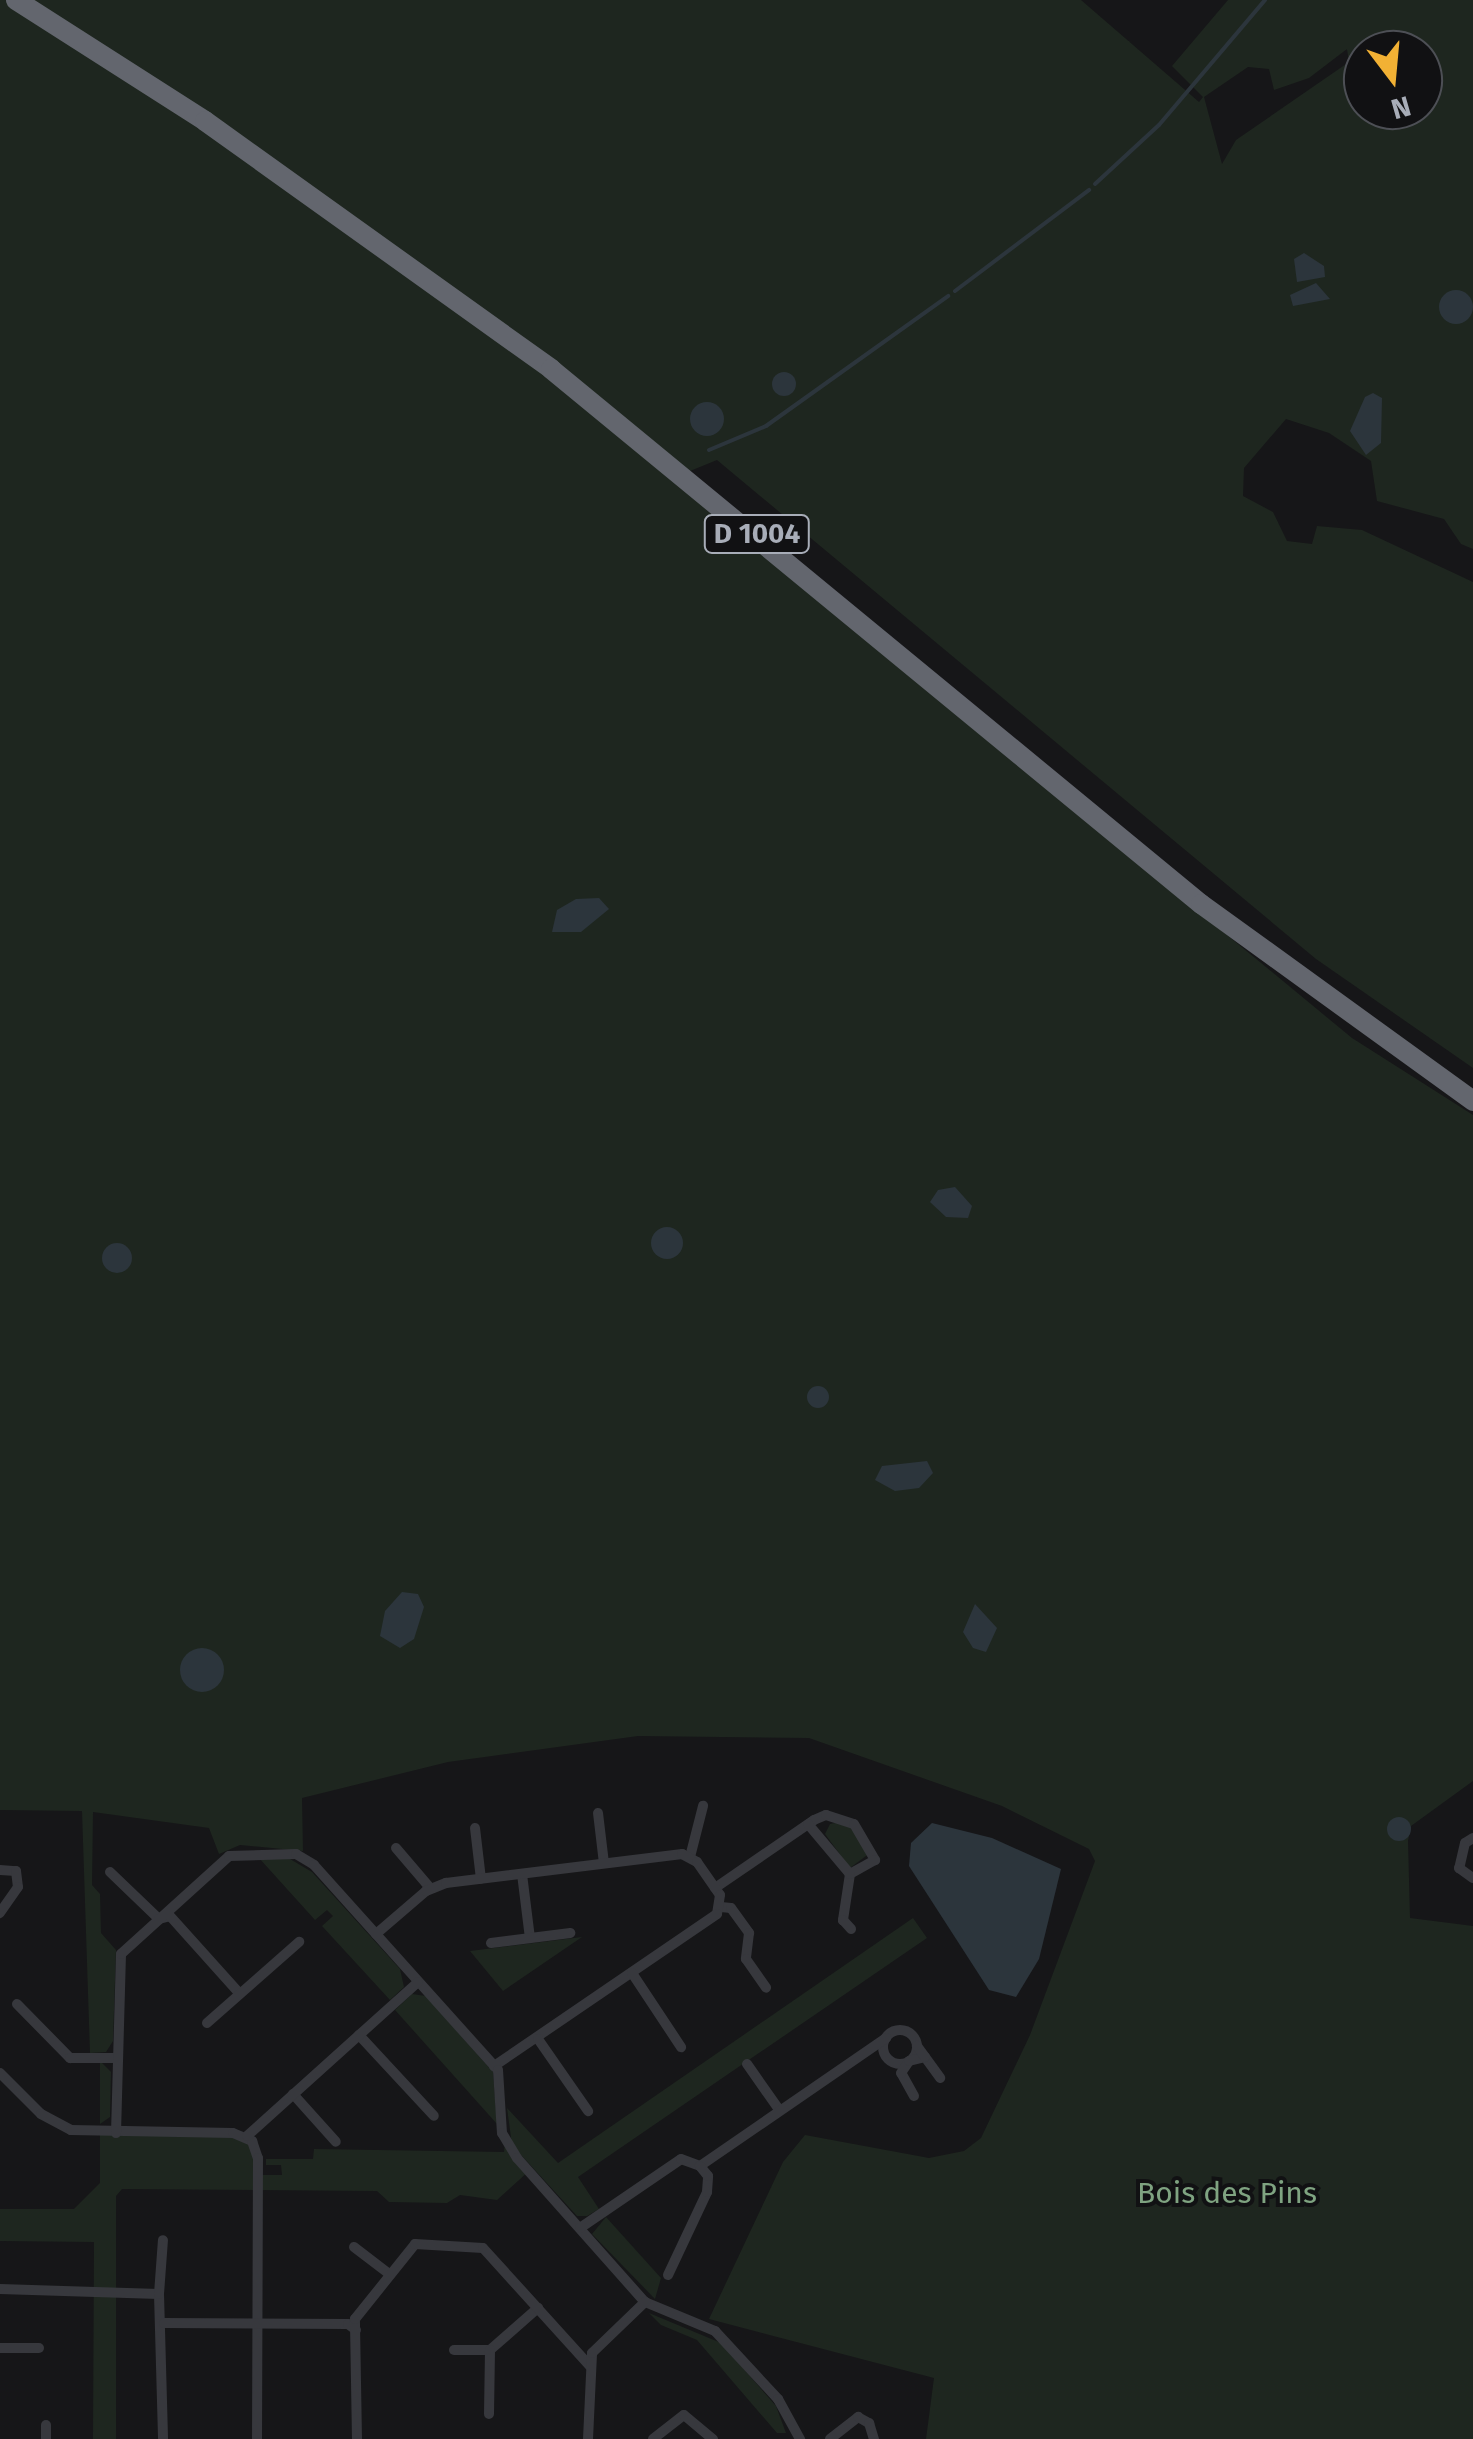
<!DOCTYPE html>
<style>
body{margin:0}
#map{position:relative;width:1473px;height:2439px;overflow:hidden;background:#161618;font-family:"Fira Sans",sans-serif}
div>[style]{position:absolute}
.green>*{inset:0;background:#1e261f}
.water>*{inset:0;background:#2c353c}
.round{border-radius:50%}
.stream>*{height:4px;margin:-2px;padding:0 2px;transform-origin:2px;border-radius:2px;background:#2c353c}
.street>*{height:10px;margin:-5px;padding:0 5px;transform-origin:5px;border-radius:5px;background:#37383d}
.street>.ring{margin:-5px;padding:0;box-sizing:content-box;background:none;border:10px solid #37383d;border-radius:50%}
.highway>*{height:20px;margin:-10px;padding:0 10px;transform-origin:10px;border-radius:10px;background:#63666e}
span{translate:-50% -50%;white-space:nowrap;text-align:center;line-height:1.15;-webkit-text-stroke:8px #111113;paint-order:stroke}
.shield-label span{padding:2px 8px;background:#111113;border:2px solid;border-radius:8px;-webkit-text-stroke-width:0}
.shield-label{font-size:28px;color:#a8adb8;font-weight:700}
.park-label{font-size:30px;color:#7fa381}
.north{position:absolute;left:1343px;top:30px;width:100px;height:100px;box-sizing:border-box;background:#111113;border:2px solid #4d4f55;border-radius:50%;rotate:164deg;font-size:28px;font-weight:700;line-height:40px;text-align:center;color:#a8adb8}
.north::after{content:'';display:block;margin:auto;width:35px;height:45px;background:#f2b134;clip-path:polygon(50% 0,100% 100%,50% 72%,0 100%)}
</style>
<div id="map">
<div class="green">
<i style="clip-path:polygon(evenodd,0 0,1081px 0,1199px 102px,1203px 97px,1172px 66px,1228px 0,1473px 0,1473px 549px,1461px 544px,1444px 519px,1377px 501px,1371px 461px,1329px 433px,1286px 419px,1244px 468px,1243px 496px,1273px 512px,1287px 541px,1312px 544px,1317px 526px,1362px 530px,1473px 582px,1473px 1068px,1316px 959px,717px 460px,673px 478px,1352px 1038px,1473px 1115px,1473px 1781px,1411px 1826px,1408px 1841px,1410px 1918px,1473px 1926px,1473px 2439px,926px 2439px,934px 2378px,709px 2319px,783px 2162px,805px 2135px,929px 2158px,964px 2151px,981px 2138px,1030px 2035px,1095px 1861px,1089px 1849px,1002px 1806px,809px 1738px,638px 1736px,448px 1762px,302px 1798px,303px 1851px,240px 1845px,219px 1854px,209px 1828px,93px 1812px,92px 1885px,100px 1894px,101px 1933px,116px 1950px,113px 2041px,106px 2052px,90px 2053px,82px 1811px,0 1810px,0 0,1347px 49px,1349px 62px,1236px 140px,1222px 164px,1204px 97px,1248px 67px,1269px 69px,1274px 90px,1309px 78px,1347px 49px,0 0,1363px 50px,1423px 50px,1423px 110px,1363px 110px,1363px 50px)"></i>
<i style="clip-path:polygon(845px 1821px,870px 1853px,850px 1868px,825px 1834px,830px 1824px)"></i>
<i style="clip-path:polygon(259px 1858px,290px 1859px,312px 1872px,400px 1969px,404px 1987px,390px 2000px,322px 1926px,333px 1916px,327px 1910px,315px 1920px)"></i>
<i style="clip-path:polygon(913px 1918px,927px 1938px,578px 2177px,599px 2209px,587px 2216px,577px 2216px,512px 2145px,507px 2108px,558px 2163px)"></i>
<i style="clip-path:polygon(582px 1937px,503px 1991px,470px 1951px)"></i>
<i style="clip-path:polygon(412px 1994px,426px 1996px,493px 2072px,497px 2124px,395px 2010px)"></i>
<i style="clip-path:polygon(100px 2061px,111px 2072px,110px 2117px,100px 2124px)"></i>
<i style="clip-path:polygon(100px 2132px,247px 2136px,259px 2175px,282px 2175px,281px 2165px,266px 2165px,266px 2159px,313px 2159px,314px 2149px,504px 2152px,505px 2143px,529px 2171px,497px 2200px,460px 2195px,447px 2203px,389px 2202px,377px 2191px,122px 2189px,116px 2196px,116px 2439px,93px 2439px,94px 2242px,0 2241px,0 2209px,74px 2209px,100px 2183px)"></i>
<i style="clip-path:polygon(606px 2217px,661px 2278px,655px 2299px,592px 2234px)"></i>
<i style="clip-path:polygon(649px 2313px,721px 2343px,776px 2406px,786px 2433px,777px 2433px,697px 2340px,661px 2325px)"></i>
</div>
<div class="water">
<i style="clip-path:polygon(1304px 253px,1324px 266px,1325px 277px,1297px 282px,1294px 259px)"></i>
<i style="clip-path:polygon(1316px 283px,1330px 299px,1293px 306px,1290px 295px)"></i>
<i class="round" style="left:1439px;top:290px;width:34px;height:34px"></i>
<i class="round" style="left:772px;top:372px;width:24px;height:24px"></i>
<i style="clip-path:polygon(1373px 393px,1382px 398px,1381px 443px,1366px 455px,1350px 431px,1365px 397px)"></i>
<i class="round" style="left:690px;top:402px;width:34px;height:34px"></i>
<i style="clip-path:polygon(599px 898px,609px 909px,581px 932px,552px 932px,557px 910px,576px 899px)"></i>
<i style="clip-path:polygon(955px 1187px,972px 1206px,968px 1218px,946px 1217px,930px 1202px,938px 1190px)"></i>
<i class="round" style="left:651px;top:1227px;width:32px;height:32px"></i>
<i class="round" style="left:102px;top:1243px;width:30px;height:30px"></i>
<i class="round" style="left:807px;top:1386px;width:22px;height:22px"></i>
<i style="clip-path:polygon(927px 1461px,933px 1473px,919px 1488px,895px 1491px,875px 1480px,882px 1466px)"></i>
<i style="clip-path:polygon(402px 1592px,418px 1594px,424px 1607px,414px 1639px,400px 1648px,380px 1636px,385px 1611px)"></i>
<i style="clip-path:polygon(975px 1604px,997px 1628px,986px 1652px,973px 1648px,963px 1632px)"></i>
<i class="round" style="left:180px;top:1648px;width:44px;height:44px"></i>
<i class="round" style="left:1387px;top:1817px;width:24px;height:24px"></i>
<i style="clip-path:polygon(932px 1823px,992px 1838px,1061px 1869px,1039px 1959px,1016px 1997px,989px 1990px,909px 1866px,911px 1843px)"></i>
</div>
<div class="stream">
<i style="left:1095px;top:184px;width:87px;rotate:-42.7deg"></i>
<i style="left:1159px;top:125px;width:164px;rotate:-49.7deg"></i>
<i style="left:955px;top:291px;width:168px;rotate:-37deg"></i>
<i style="left:709px;top:450px;width:62px;rotate:-22.8deg"></i>
<i style="left:766px;top:426px;width:224px;rotate:-35.5deg"></i>
</div>
<div class="street">
<i style="left:598px;top:1813px;width:50px;rotate:83.2deg"></i>
<i style="left:475px;top:1828px;width:51px;rotate:83.3deg"></i>
<i style="left:1473px;top:1838px;width:9px;rotate:148deg"></i>
<i style="left:1465px;top:1843px;width:26px;rotate:103deg"></i>
<i style="left:1459px;top:1868px;width:17px;rotate:36deg"></i>
<i style="left:396px;top:1848px;width:52px;rotate:49.6deg"></i>
<i style="left:690px;top:1857px;width:53px;rotate:-75.7deg"></i>
<i style="left:0;top:1870px;width:16px;rotate:4deg"></i>
<i style="left:16px;top:1871px;width:16px;rotate:83deg"></i>
<i style="left:18px;top:1887px;width:32px;rotate:125deg"></i>
<i style="left:110px;top:1872px;width:68px;rotate:43.8deg"></i>
<i style="left:159px;top:1919px;width:11px;rotate:-15deg"></i>
<i style="left:170px;top:1916px;width:103px;rotate:48.1deg"></i>
<i style="left:522px;top:1874px;width:64px;rotate:82.9deg"></i>
<i style="left:850px;top:1874px;width:47px;rotate:98.7deg"></i>
<i style="left:843px;top:1920px;width:12px;rotate:48deg"></i>
<i style="left:715px;top:1888px;width:120px;rotate:-34.5deg"></i>
<i style="left:814px;top:1820px;width:13px;rotate:-23deg"></i>
<i style="left:826px;top:1815px;width:29px;rotate:18deg"></i>
<i style="left:854px;top:1824px;width:42px;rotate:59.7deg"></i>
<i style="left:875px;top:1860px;width:29px;rotate:151deg"></i>
<i style="left:850px;top:1874px;width:65px;rotate:-130deg"></i>
<i style="left:721px;top:1907px;width:10px;rotate:6deg"></i>
<i style="left:731px;top:1908px;width:31px;rotate:54deg"></i>
<i style="left:749px;top:1933px;width:26px;rotate:97deg"></i>
<i style="left:746px;top:1959px;width:35px;rotate:55deg"></i>
<i style="left:376px;top:1934px;width:66px;rotate:-40.7deg"></i>
<i style="left:426px;top:1891px;width:22px;rotate:-22deg"></i>
<i style="left:446px;top:1883px;width:238px;rotate:-7deg"></i>
<i style="left:682px;top:1854px;width:17px;rotate:28deg"></i>
<i style="left:697px;top:1862px;width:40px;rotate:55.1deg"></i>
<i style="left:720px;top:1895px;width:19px;rotate:99deg"></i>
<i style="left:717px;top:1914px;width:270px;rotate:145.7deg"></i>
<i style="left:491px;top:1943px;width:80px;rotate:-7.2deg"></i>
<i style="left:632px;top:1973px;width:89px;rotate:56.5deg"></i>
<i style="left:17px;top:2004px;width:76px;rotate:45.5deg"></i>
<i style="left:70px;top:2058px;width:46px"></i>
<i style="left:207px;top:2023px;width:123px;rotate:-41.4deg"></i>
<i class="ring" style="left:883px;top:2030px;width:24px;height:24px"></i>
<i style="left:359px;top:2035px;width:110px;rotate:47.2deg"></i>
<i style="left:538px;top:2039px;width:88px;rotate:55.2deg"></i>
<i style="left:925px;top:2057px;width:26px;rotate:54deg"></i>
<i style="left:747px;top:2064px;width:57px;rotate:54.9deg"></i>
<i style="left:0;top:2073px;width:58px;rotate:45deg"></i>
<i style="left:41px;top:2114px;width:34px;rotate:28deg"></i>
<i style="left:71px;top:2130px;width:162px;rotate:1.1deg"></i>
<i style="left:233px;top:2133px;width:21px;rotate:23deg"></i>
<i style="left:252px;top:2141px;width:18px;rotate:71deg"></i>
<i style="left:258px;top:2158px;width:281px;rotate:90.2deg"></i>
<i style="left:293px;top:2094px;width:64px;rotate:48.1deg"></i>
<i style="left:914px;top:2096px;width:26px;rotate:-119deg"></i>
<i style="left:901px;top:2073px;width:14px;rotate:-56deg"></i>
<i style="left:909px;top:2061px;width:16px;rotate:-14deg"></i>
<i style="left:925px;top:2057px;width:14px;rotate:-126deg"></i>
<i style="left:116px;top:2133px;width:179px;rotate:-88.4deg"></i>
<i style="left:121px;top:1954px;width:146px;rotate:-42.2deg"></i>
<i style="left:229px;top:1856px;width:67px;rotate:-1.7deg"></i>
<i style="left:296px;top:1854px;width:21px;rotate:31deg"></i>
<i style="left:314px;top:1865px;width:275px;rotate:48.1deg"></i>
<i style="left:498px;top:2070px;width:63px;rotate:86.4deg"></i>
<i style="left:502px;top:2133px;width:29px;rotate:59deg"></i>
<i style="left:517px;top:2158px;width:193px;rotate:48.4deg"></i>
<i style="left:645px;top:2302px;width:76px;rotate:22.5deg"></i>
<i style="left:715px;top:2331px;width:93px;rotate:47.2deg"></i>
<i style="left:778px;top:2399px;width:46px;rotate:61.2deg"></i>
<i style="left:247px;top:2136px;width:230px;rotate:-42deg"></i>
<i style="left:580px;top:2228px;width:122px;rotate:-34.3deg"></i>
<i style="left:681px;top:2159px;width:20px;rotate:20deg"></i>
<i style="left:700px;top:2166px;width:226px;rotate:-34.5deg"></i>
<i style="left:354px;top:2247px;width:43px;rotate:37.4deg"></i>
<i style="left:668px;top:2275px;width:92px;rotate:-64.8deg"></i>
<i style="left:707px;top:2192px;width:16px;rotate:-86deg"></i>
<i style="left:708px;top:2176px;width:13px;rotate:-129deg"></i>
<i style="left:0;top:2289px;width:159px;rotate:1.8deg"></i>
<i style="left:159px;top:2294px;width:145px;rotate:88.4deg"></i>
<i style="left:159px;top:2294px;width:54px;rotate:-85.8deg"></i>
<i style="left:164px;top:2323px;width:184px;rotate:0.3deg"></i>
<i style="left:348px;top:2324px;width:10px;rotate:37deg"></i>
<i style="left:0;top:2348px;width:39px"></i>
<i style="left:454px;top:2350px;width:36px"></i>
<i style="left:490px;top:2350px;width:64px;rotate:-41.2deg"></i>
<i style="left:489px;top:2414px;width:64px;rotate:-89.1deg"></i>
<i style="left:46px;top:2425px;width:14px;rotate:90deg"></i>
<i style="left:357px;top:2439px;width:120px;rotate:-91deg"></i>
<i style="left:355px;top:2319px;width:96px;rotate:-51.3deg"></i>
<i style="left:415px;top:2244px;width:68px;rotate:3.4deg"></i>
<i style="left:483px;top:2248px;width:159px;rotate:47.8deg"></i>
<i style="left:588px;top:2439px;width:86px;rotate:-87.3deg"></i>
<i style="left:592px;top:2353px;width:74px;rotate:-43.9deg"></i>
<i style="left:653px;top:2439px;width:39px;rotate:-38deg"></i>
<i style="left:684px;top:2415px;width:38px;rotate:40deg"></i>
<i style="left:830px;top:2439px;width:36px;rotate:-38deg"></i>
<i style="left:858px;top:2417px;width:13px;rotate:29deg"></i>
<i style="left:869px;top:2423px;width:17px;rotate:73deg"></i>
</div>
<div class="highway">
<i style="left:16px;top:0;width:224px;rotate:32.6deg"></i>
<i style="left:205px;top:121px;width:426px;rotate:35.6deg"></i>
<i style="left:551px;top:369px;width:842px;rotate:39.46deg"></i>
<i style="left:1201px;top:904px;width:336px;rotate:35.9deg"></i>
</div>
<div class="shield-label">
<span style="left:757px;top:534px">D 1004</span>
</div>
<div class="park-label">
<span style="left:1227px;top:2193px">Bois des Pins</span>
</div>
<div class="north">N</div>
</div>
